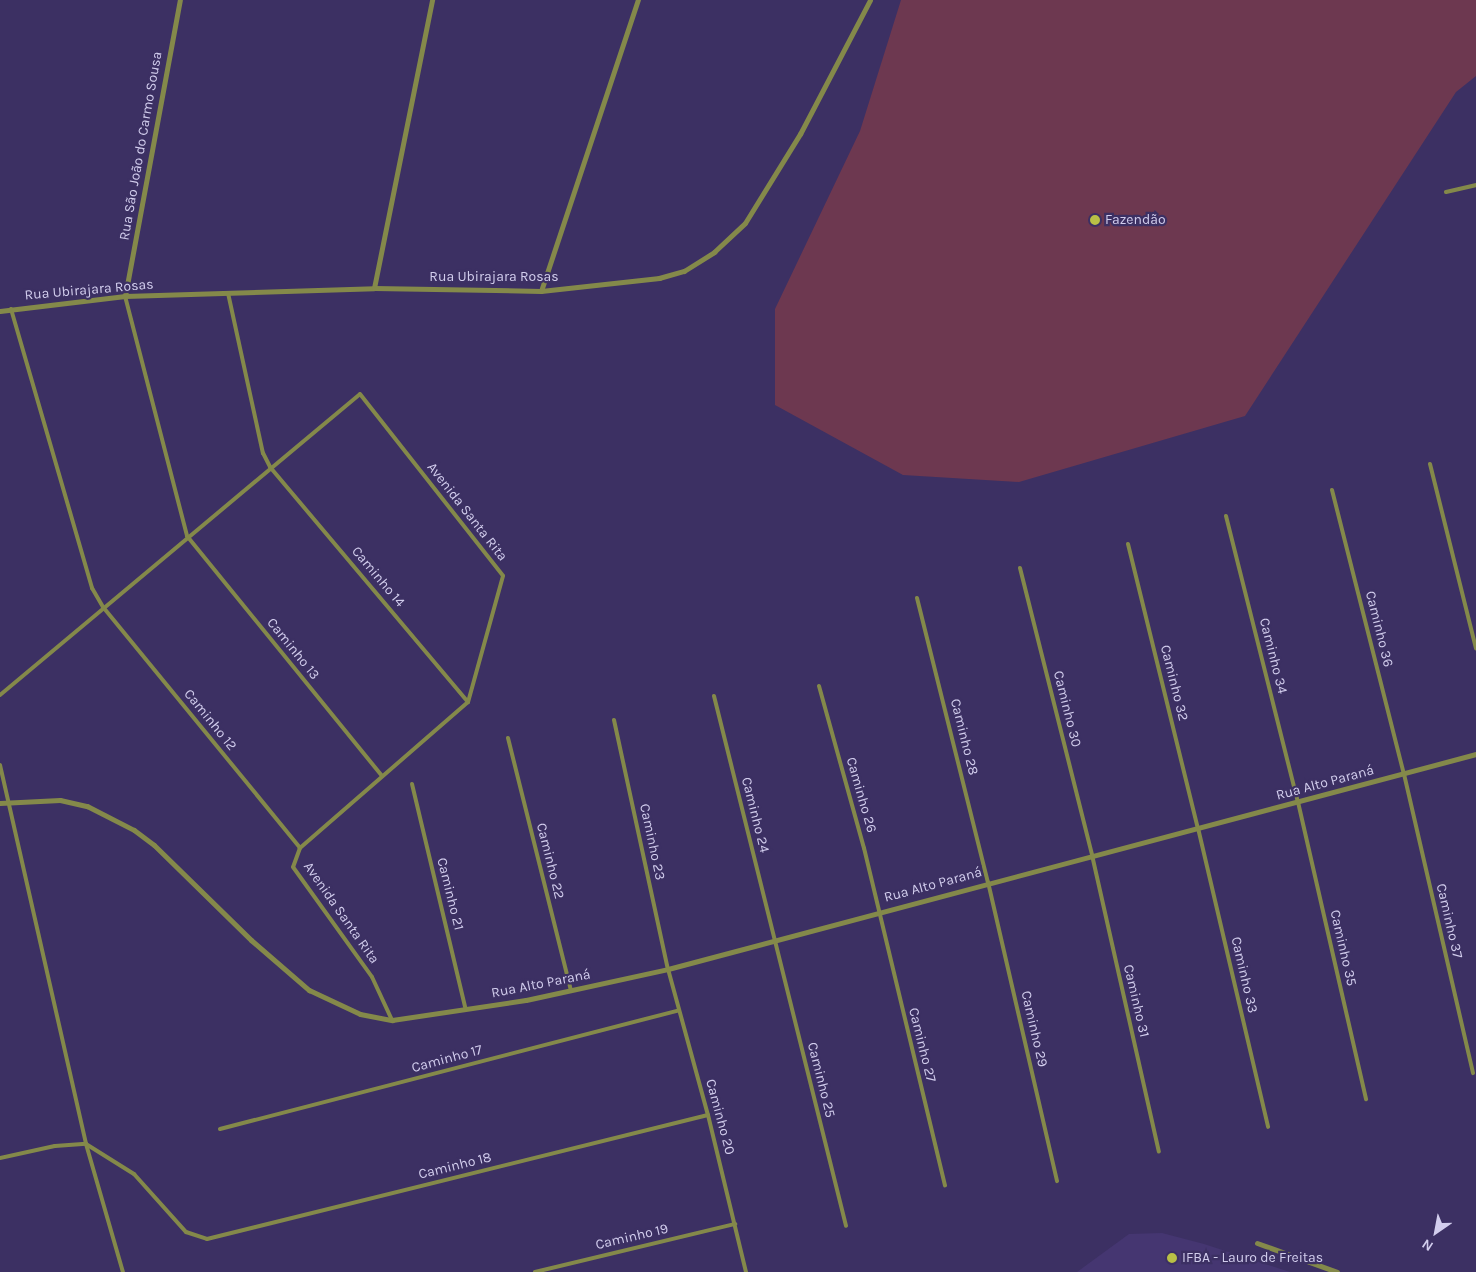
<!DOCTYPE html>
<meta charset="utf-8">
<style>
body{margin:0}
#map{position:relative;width:1476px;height:1272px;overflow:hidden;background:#3c3063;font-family:Karla,sans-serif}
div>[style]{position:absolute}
.built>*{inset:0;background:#453671}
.green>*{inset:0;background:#6d3850}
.lane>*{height:4px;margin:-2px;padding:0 2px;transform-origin:2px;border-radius:2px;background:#84894a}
.street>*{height:5px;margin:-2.5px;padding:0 2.5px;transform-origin:2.5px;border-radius:2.5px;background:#84894a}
.dots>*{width:14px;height:14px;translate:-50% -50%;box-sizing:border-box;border:2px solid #3c3063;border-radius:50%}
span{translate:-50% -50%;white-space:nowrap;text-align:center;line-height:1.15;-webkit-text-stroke:4.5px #3c3063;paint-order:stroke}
.street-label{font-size:14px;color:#d2cded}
.poi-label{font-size:14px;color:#d2cded}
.left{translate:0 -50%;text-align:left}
.north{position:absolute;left:1411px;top:1207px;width:50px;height:50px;-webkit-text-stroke:4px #3c3063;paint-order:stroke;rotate:213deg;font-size:14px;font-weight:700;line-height:20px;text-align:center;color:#d2cded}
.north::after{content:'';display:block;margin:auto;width:18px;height:22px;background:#d2cded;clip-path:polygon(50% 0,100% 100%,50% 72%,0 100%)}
</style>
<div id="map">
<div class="built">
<i style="clip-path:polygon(1162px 1233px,1204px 1244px,1290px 1272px,1077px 1272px,1129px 1234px)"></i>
</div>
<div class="green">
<i style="clip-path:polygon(901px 0,1476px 0,1476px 76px,1456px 92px,1245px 416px,1019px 482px,903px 475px,775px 405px,775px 309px,860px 131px)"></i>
</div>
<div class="lane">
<i style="left:1446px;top:192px;width:31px;rotate:-13deg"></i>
<i style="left:228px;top:293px;width:164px;rotate:77.7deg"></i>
<i style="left:263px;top:453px;width:16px;rotate:63deg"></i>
<i style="left:270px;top:467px;width:307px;rotate:49.9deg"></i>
<i style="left:125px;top:296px;width:248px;rotate:75.5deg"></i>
<i style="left:187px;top:536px;width:309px;rotate:50.9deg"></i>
<i style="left:11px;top:309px;width:291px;rotate:73.8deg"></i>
<i style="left:92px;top:588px;width:22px;rotate:60deg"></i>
<i style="left:103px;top:607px;width:311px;rotate:50.7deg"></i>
<i style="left:1430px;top:464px;width:190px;rotate:76deg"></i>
<i style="left:1332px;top:490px;width:293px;rotate:75.8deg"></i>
<i style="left:1404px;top:774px;width:307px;rotate:77deg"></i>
<i style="left:1226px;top:516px;width:295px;rotate:75.9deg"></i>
<i style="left:1298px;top:802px;width:305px;rotate:77.1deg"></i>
<i style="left:1128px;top:544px;width:292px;rotate:76.2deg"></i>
<i style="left:1198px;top:828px;width:307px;rotate:76.8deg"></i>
<i style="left:1020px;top:568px;width:296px;rotate:75.9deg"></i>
<i style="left:1092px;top:855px;width:304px;rotate:77.3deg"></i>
<i style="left:917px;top:598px;width:293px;rotate:76deg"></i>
<i style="left:988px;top:882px;width:307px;rotate:77deg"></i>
<i style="left:819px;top:686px;width:168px;rotate:74.5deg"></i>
<i style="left:864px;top:848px;width:347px;rotate:76.5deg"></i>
<i style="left:0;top:695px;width:469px;rotate:-39.9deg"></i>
<i style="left:360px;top:394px;width:231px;rotate:51.8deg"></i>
<i style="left:503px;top:576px;width:131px;rotate:105.5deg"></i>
<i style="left:468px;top:702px;width:223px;rotate:139deg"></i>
<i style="left:300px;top:848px;width:20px;rotate:110deg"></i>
<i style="left:293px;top:867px;width:135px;rotate:54.3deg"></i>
<i style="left:372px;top:977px;width:47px;rotate:65.1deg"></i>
<i style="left:714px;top:696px;width:546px;rotate:76.01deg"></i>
<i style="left:614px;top:720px;width:255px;rotate:77.8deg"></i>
<i style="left:668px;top:969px;width:151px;rotate:74.7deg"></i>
<i style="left:708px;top:1115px;width:162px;rotate:76.4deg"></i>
<i style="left:508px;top:738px;width:260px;rotate:76deg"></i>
<i style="left:0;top:765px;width:389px;rotate:77.2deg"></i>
<i style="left:86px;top:1144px;width:133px;rotate:73.9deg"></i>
<i style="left:412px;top:784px;width:232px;rotate:76.6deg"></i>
<i style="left:220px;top:1129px;width:474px;rotate:-14.5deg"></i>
<i style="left:0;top:1158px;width:56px;rotate:-12.3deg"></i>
<i style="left:55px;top:1146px;width:31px;rotate:-4deg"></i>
<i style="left:86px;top:1144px;width:57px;rotate:32deg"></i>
<i style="left:134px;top:1174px;width:78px;rotate:48.1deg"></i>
<i style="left:186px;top:1232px;width:22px;rotate:18deg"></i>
<i style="left:207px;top:1239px;width:516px;rotate:-13.9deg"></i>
<i style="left:535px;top:1272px;width:206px;rotate:-13.5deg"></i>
</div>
<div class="street">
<i style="left:374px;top:288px;width:294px;rotate:-78.6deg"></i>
<i style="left:541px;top:291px;width:307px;rotate:-71.6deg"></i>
<i style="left:125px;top:296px;width:301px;rotate:-79.5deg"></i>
<i style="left:0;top:311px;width:126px;rotate:-6.8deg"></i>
<i style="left:125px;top:296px;width:249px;rotate:-1.8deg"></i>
<i style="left:374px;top:288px;width:167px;rotate:1deg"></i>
<i style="left:541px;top:291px;width:119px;rotate:-6.3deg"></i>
<i style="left:659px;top:278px;width:26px;rotate:-16deg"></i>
<i style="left:684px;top:271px;width:36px;rotate:-32deg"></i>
<i style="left:714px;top:252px;width:42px;rotate:-43.1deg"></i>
<i style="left:745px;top:223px;width:105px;rotate:-58.3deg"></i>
<i style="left:800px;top:134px;width:151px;rotate:-62.4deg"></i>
<i style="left:0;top:803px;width:60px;rotate:-2.9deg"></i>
<i style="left:60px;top:800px;width:28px;rotate:13deg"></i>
<i style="left:87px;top:806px;width:53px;rotate:27.1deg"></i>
<i style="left:134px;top:830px;width:25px;rotate:37deg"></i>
<i style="left:154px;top:845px;width:136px;rotate:44.4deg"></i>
<i style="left:251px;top:940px;width:77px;rotate:40.8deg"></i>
<i style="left:309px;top:990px;width:56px;rotate:25.2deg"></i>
<i style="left:360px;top:1014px;width:33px;rotate:11deg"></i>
<i style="left:392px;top:1020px;width:135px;rotate:-8.5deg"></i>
<i style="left:526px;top:1000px;width:145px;rotate:-12.3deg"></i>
<i style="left:668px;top:969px;width:836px;rotate:-14.9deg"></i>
<i style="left:1257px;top:1243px;width:85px;rotate:19.9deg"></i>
</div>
<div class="dots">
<i style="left:1095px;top:220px;background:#b9c046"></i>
<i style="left:1172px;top:1258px;background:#b9c046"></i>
</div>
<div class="street-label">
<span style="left:141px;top:146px;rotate:-80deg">Rua São João do Carmo Sousa</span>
<span style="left:494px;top:277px">Rua Ubirajara Rosas</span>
<span style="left:89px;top:290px;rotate:-5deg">Rua Ubirajara Rosas</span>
<span style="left:467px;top:512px;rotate:52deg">Avenida Santa Rita</span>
<span style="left:378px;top:577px;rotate:50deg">Caminho 14</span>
<span style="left:1379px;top:629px;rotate:76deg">Caminho 36</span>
<span style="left:293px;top:649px;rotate:51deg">Caminho 13</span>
<span style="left:1273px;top:656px;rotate:76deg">Caminho 34</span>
<span style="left:1174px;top:683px;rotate:76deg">Caminho 32</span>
<span style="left:1067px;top:709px;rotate:76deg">Caminho 30</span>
<span style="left:210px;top:720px;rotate:51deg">Caminho 12</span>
<span style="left:964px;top:737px;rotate:76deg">Caminho 28</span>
<span style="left:1325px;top:783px;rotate:-15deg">Rua Alto Paraná</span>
<span style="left:861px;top:795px;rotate:74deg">Caminho 26</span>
<span style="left:755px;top:815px;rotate:76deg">Caminho 24</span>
<span style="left:652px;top:842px;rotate:78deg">Caminho 23</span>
<span style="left:550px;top:861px;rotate:76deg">Caminho 22</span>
<span style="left:933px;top:885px;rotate:-15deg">Rua Alto Paraná</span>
<span style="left:450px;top:894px;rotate:76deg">Caminho 21</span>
<span style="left:341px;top:913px;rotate:55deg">Avenida Santa Rita</span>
<span style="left:1449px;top:921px;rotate:77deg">Caminho 37</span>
<span style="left:1343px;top:948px;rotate:77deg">Caminho 35</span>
<span style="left:1244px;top:975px;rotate:77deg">Caminho 33</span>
<span style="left:541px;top:984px;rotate:-11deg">Rua Alto Paraná</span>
<span style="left:1136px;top:1001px;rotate:77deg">Caminho 31</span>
<span style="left:1034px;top:1029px;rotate:77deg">Caminho 29</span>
<span style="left:922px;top:1045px;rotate:76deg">Caminho 27</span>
<span style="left:447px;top:1059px;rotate:-15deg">Caminho 17</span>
<span style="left:821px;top:1080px;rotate:76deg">Caminho 25</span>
<span style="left:720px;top:1117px;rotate:75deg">Caminho 20</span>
<span style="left:455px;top:1166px;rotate:-14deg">Caminho 18</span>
<span style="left:632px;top:1237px;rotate:-13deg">Caminho 19</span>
</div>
<div class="poi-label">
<span class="left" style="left:1105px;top:220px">Fazendão</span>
<span class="left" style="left:1182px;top:1258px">IFBA - Lauro de Freitas</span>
</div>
<div class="north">N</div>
</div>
